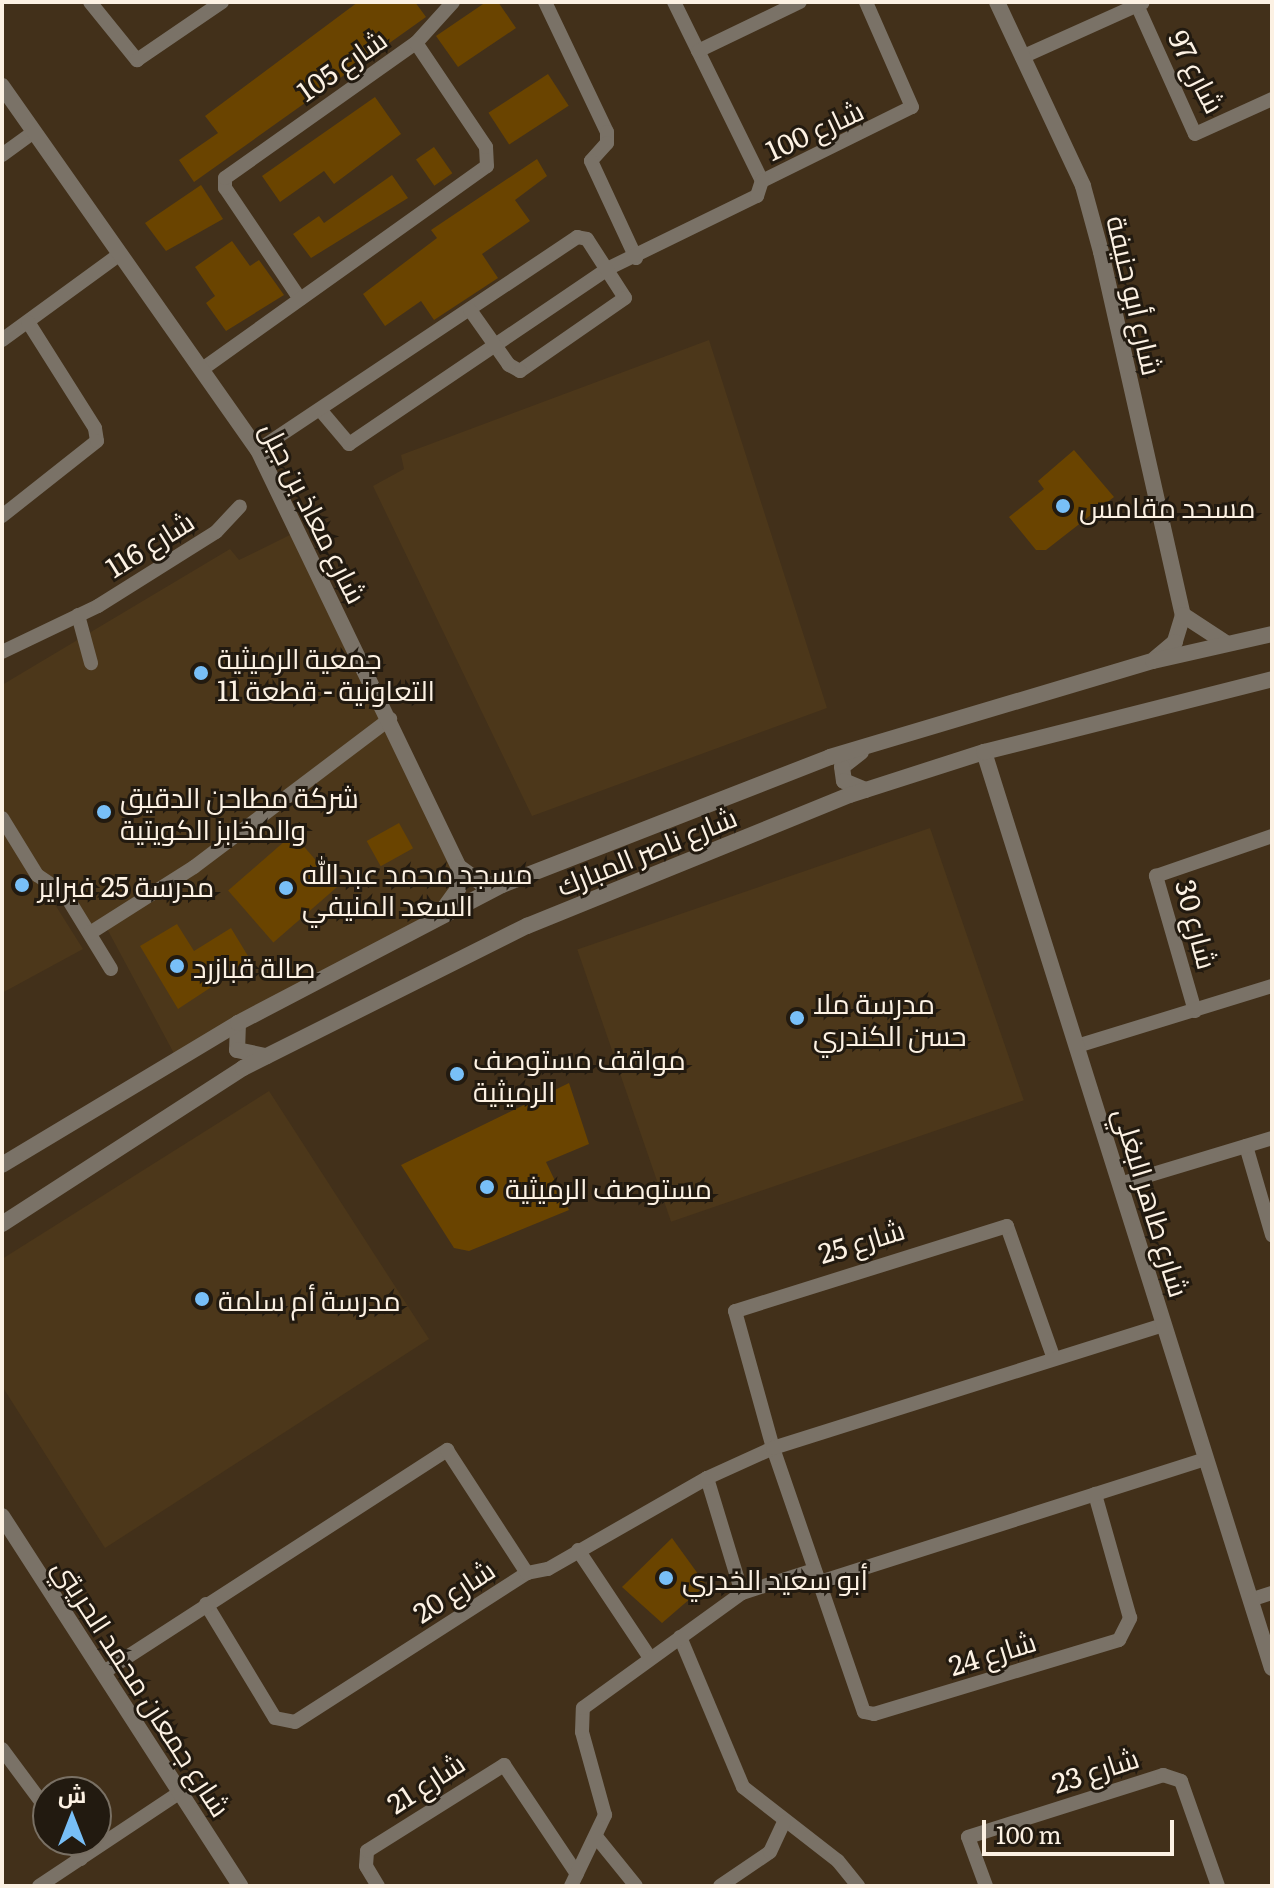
<!DOCTYPE html>
<meta charset="utf-8">
<style>
body{margin:0}
#map{position:relative;width:1274px;height:1888px;overflow:hidden;background:#42301a;font-family:Literata,Cairo,serif}
div>[style]{position:absolute}
.built>*{inset:0;background:#4c371a;transform-origin:0 0}
.building>*{inset:0;background:#6a4400;transform-origin:0 0}
.minor>*{height:14px;margin:-7px;padding:0 7px;transform-origin:7px;border-radius:7px;background:#7a7267}
.tertiary>*{height:16px;margin:-8px;padding:0 8px;transform-origin:8px;border-radius:8px;background:#7a7267}
.dots>*{width:22px;height:22px;translate:-50% -50%;box-sizing:border-box;border:4px solid #221a10;border-radius:50%}
span{translate:-50% -50%;white-space:nowrap;text-align:center;line-height:1.15;-webkit-text-stroke:6px #221a10;paint-order:stroke}
.street-label{font-size:28px;color:#fcf1e3}
.poi-label{font-size:28px;color:#fcf1e3}
.left{translate:0 -50%;text-align:left}
.frame{position:absolute;inset:0;border:4px solid #fcf1e3;pointer-events:none}
.north{position:absolute;left:32px;top:1776px;width:80px;height:80px;box-sizing:border-box;background:#221a10;border:2px solid #797064;border-radius:50%;rotate:0deg;font-size:22px;font-weight:700;line-height:32px;text-align:center;color:#fcf1e3}
.north::after{content:'';display:block;margin:auto;width:28px;height:36px;background:#78bff7;clip-path:polygon(50% 0,100% 100%,50% 72%,0 100%)}
.scale{position:absolute;left:982px;top:1820px;width:192px;height:36px;box-sizing:border-box;border:4px solid #fcf1e3;border-top:0;padding-left:10px;font-size:24px;line-height:28px;white-space:nowrap;color:#fcf1e3;-webkit-text-stroke:6px #221a10;paint-order:stroke}
</style>
<div id="map">
<div class="built">
<i style="clip-path:polygon(709px 340px,827px 708px,532px 816px,373px 486px,404px 469px,401px 455px)"></i>
<i style="clip-path:polygon(298px 531px,459px 867px,446px 907px,177px 1059px,105px 925px,90px 933px,65px 895px,37px 876px,83px 949px,2px 993px,2px 685px,230px 549px,239px 560px)"></i>
<i style="left:930px;top:828px;width:288px;height:373px;rotate:71deg"></i>
<i style="clip-path:polygon(269px 1091px,429px 1339px,105px 1548px,2px 1386px,2px 1259px)"></i>
</div>
<div class="building">
<i style="clip-path:polygon(358px 2px,415px 2px,426px 17px,194px 182px,179px 160px,218px 133px,205px 116px)"></i>
<i style="clip-path:polygon(486px 2px,498px 2px,516px 28px,458px 67px,436px 36px)"></i>
<i style="left:548px;top:74px;width:38px;height:71px;rotate:57deg"></i>
<i style="clip-path:polygon(375px 97px,401px 134px,334px 184px,324px 171px,280px 202px,262px 176px)"></i>
<i style="left:434px;top:147px;width:32px;height:22px;rotate:55deg"></i>
<i style="clip-path:polygon(537px 159px,547px 176px,515px 200px,530px 221px,482px 254px,498px 278px,434px 320px,421px 301px,385px 326px,363px 294px,437px 238px,431px 230px)"></i>
<i style="clip-path:polygon(392px 175px,408px 198px,311px 258px,293px 234px,319px 216px,324px 223px)"></i>
<i style="clip-path:polygon(201px 185px,223px 219px,166px 251px,145px 223px)"></i>
<i style="clip-path:polygon(232px 241px,250px 266px,259px 260px,284px 295px,226px 331px,206px 303px,215px 296px,195px 267px)"></i>
<i style="clip-path:polygon(1074px 450px,1114px 497px,1046px 550px,1036px 550px,1009px 517px,1044px 489px,1038px 481px)"></i>
<i style="left:399px;top:823px;width:29px;height:37px;rotate:61deg"></i>
<i style="left:293px;top:834px;width:69px;height:86px;rotate:49deg"></i>
<i style="clip-path:polygon(177px 924px,194px 951px,231px 928px,251px 961px,178px 1009px,140px 946px)"></i>
<i style="clip-path:polygon(569px 1083px,589px 1144px,546px 1162px,569px 1210px,469px 1251px,454px 1248px,401px 1165px)"></i>
<i style="clip-path:polygon(672px 1538px,706px 1585px,662px 1623px,622px 1587px)"></i>
</div>
<div class="minor">
<i style="left:90px;top:2px;width:75px;rotate:51deg"></i>
<i style="left:137px;top:60px;width:103px;rotate:-34.3deg"></i>
<i style="left:545px;top:2px;width:144px;rotate:64.5deg"></i>
<i style="left:607px;top:132px;width:11px;rotate:90deg"></i>
<i style="left:607px;top:143px;width:24px;rotate:132deg"></i>
<i style="left:591px;top:161px;width:107px;rotate:65.1deg"></i>
<i style="left:674px;top:2px;width:199px;rotate:63.8deg"></i>
<i style="left:1137px;top:5px;width:141px;rotate:65.8deg"></i>
<i style="left:1195px;top:134px;width:85px;rotate:-24.4deg"></i>
<i style="left:698px;top:51px;width:113px;rotate:-25.7deg"></i>
<i style="left:1022px;top:57px;width:132px;rotate:-24.2deg"></i>
<i style="left:2px;top:155px;width:39px;rotate:-36deg"></i>
<i style="left:762px;top:181px;width:167px;rotate:-26.3deg"></i>
<i style="left:912px;top:107px;width:115px;rotate:-113.7deg"></i>
<i style="left:300px;top:299px;width:134px;rotate:-124deg"></i>
<i style="left:225px;top:188px;width:10px;rotate:-90deg"></i>
<i style="left:225px;top:178px;width:234px;rotate:-35.3deg"></i>
<i style="left:416px;top:43px;width:55px;rotate:-47.9deg"></i>
<i style="left:2px;top:340px;width:146px;rotate:-36.1deg"></i>
<i style="left:201px;top:370px;width:351px;rotate:-35.5deg"></i>
<i style="left:487px;top:166px;width:19px;rotate:-93deg"></i>
<i style="left:486px;top:147px;width:125px;rotate:-123.9deg"></i>
<i style="left:322px;top:412px;width:42px;rotate:49.8deg"></i>
<i style="left:349px;top:444px;width:312px;rotate:-34.1deg"></i>
<i style="left:607px;top:269px;width:167px;rotate:-26deg"></i>
<i style="left:757px;top:196px;width:16px;rotate:-72deg"></i>
<i style="left:258px;top:450px;width:384px;rotate:-33.7deg"></i>
<i style="left:577px;top:237px;width:10px;rotate:11deg"></i>
<i style="left:587px;top:239px;width:70px;rotate:57.2deg"></i>
<i style="left:625px;top:298px;width:128px;rotate:145.2deg"></i>
<i style="left:520px;top:371px;width:13px;rotate:-151deg"></i>
<i style="left:509px;top:365px;width:67px;rotate:-125.3deg"></i>
<i style="left:2px;top:516px;width:121px;rotate:-38.3deg"></i>
<i style="left:97px;top:441px;width:13px;rotate:-99deg"></i>
<i style="left:95px;top:428px;width:125px;rotate:-122.3deg"></i>
<i style="left:78px;top:615px;width:50px;rotate:74.8deg"></i>
<i style="left:2px;top:652px;width:106px;rotate:-25.6deg"></i>
<i style="left:98px;top:606px;width:139px;rotate:-32.1deg"></i>
<i style="left:216px;top:532px;width:35px;rotate:-47deg"></i>
<i style="left:2px;top:818px;width:67px;rotate:58.4deg"></i>
<i style="left:37px;top:875px;width:34px;rotate:34deg"></i>
<i style="left:65px;top:894px;width:88px;rotate:58.5deg"></i>
<i style="left:90px;top:933px;width:123px;rotate:-32.4deg"></i>
<i style="left:194px;top:867px;width:246px;rotate:-37.1deg"></i>
<i style="left:1195px;top:1011px;width:141px;rotate:-106.1deg"></i>
<i style="left:1156px;top:876px;width:123px;rotate:-19deg"></i>
<i style="left:1077px;top:1046px;width:204px;rotate:-17.1deg"></i>
<i style="left:1246px;top:1146px;width:93px;rotate:73.7deg"></i>
<i style="left:1120px;top:1184px;width:159px;rotate:-16.8deg"></i>
<i style="left:1054px;top:1359px;width:141px;rotate:-109.5deg"></i>
<i style="left:1007px;top:1226px;width:285px;rotate:162.6deg"></i>
<i style="left:735px;top:1311px;width:142px;rotate:74.5deg"></i>
<i style="left:773px;top:1448px;width:279px;rotate:71deg"></i>
<i style="left:864px;top:1712px;width:10px;rotate:11deg"></i>
<i style="left:874px;top:1714px;width:256px;rotate:-16.8deg"></i>
<i style="left:1119px;top:1640px;width:25px;rotate:-63deg"></i>
<i style="left:1130px;top:1618px;width:129px;rotate:-105.8deg"></i>
<i style="left:707px;top:1478px;width:120px;rotate:73.1deg"></i>
<i style="left:578px;top:1550px;width:130px;rotate:56.3deg"></i>
<i style="left:820px;top:1582px;width:405px;rotate:-17.7deg"></i>
<i style="left:1250px;top:1600px;width:23px;rotate:-18deg"></i>
<i style="left:206px;top:1604px;width:133px;rotate:58.8deg"></i>
<i style="left:275px;top:1718px;width:20px;rotate:11deg"></i>
<i style="left:295px;top:1722px;width:276px;rotate:-32.7deg"></i>
<i style="left:527px;top:1573px;width:21px;rotate:-11deg"></i>
<i style="left:548px;top:1569px;width:183px;rotate:-29.8deg"></i>
<i style="left:707px;top:1478px;width:72px;rotate:-24.4deg"></i>
<i style="left:773px;top:1448px;width:410px;rotate:-17.5deg"></i>
<i style="left:680px;top:1637px;width:163px;rotate:67.2deg"></i>
<i style="left:743px;top:1787px;width:120px;rotate:37.9deg"></i>
<i style="left:838px;top:1861px;width:32px;rotate:51deg"></i>
<i style="left:104px;top:1672px;width:409px;rotate:-32.9deg"></i>
<i style="left:447px;top:1450px;width:147px;rotate:57deg"></i>
<i style="left:2px;top:1749px;width:77px;rotate:53.4deg"></i>
<i style="left:598px;top:1839px;width:60px;rotate:51deg"></i>
<i style="left:68px;top:1840px;width:23px;rotate:56deg"></i>
<i style="left:39px;top:1886px;width:168px;rotate:-33.6deg"></i>
<i style="left:378px;top:1886px;width:23px;rotate:-121deg"></i>
<i style="left:366px;top:1866px;width:15px;rotate:-86deg"></i>
<i style="left:367px;top:1851px;width:162px;rotate:-32.1deg"></i>
<i style="left:504px;top:1765px;width:131px;rotate:56.2deg"></i>
<i style="left:571px;top:1886px;width:79px;rotate:-64.4deg"></i>
<i style="left:605px;top:1815px;width:86px;rotate:-105.5deg"></i>
<i style="left:582px;top:1732px;width:24px;rotate:-88deg"></i>
<i style="left:583px;top:1708px;width:196px;rotate:-35.9deg"></i>
<i style="left:742px;top:1593px;width:76px;rotate:-17.7deg"></i>
<i style="left:720px;top:1886px;width:60px;rotate:-34.2deg"></i>
<i style="left:770px;top:1852px;width:33px;rotate:-65deg"></i>
<i style="left:986px;top:1886px;width:52px;rotate:-110.2deg"></i>
<i style="left:968px;top:1837px;width:205px;rotate:-17.6deg"></i>
<i style="left:1163px;top:1775px;width:19px;rotate:18deg"></i>
<i style="left:1181px;top:1781px;width:111px;rotate:70.6deg"></i>
</div>
<div class="tertiary">
<i style="left:997px;top:2px;width:203px;rotate:64.9deg"></i>
<i style="left:1083px;top:186px;width:68px;rotate:74.7deg"></i>
<i style="left:1101px;top:252px;width:372px;rotate:77.3deg"></i>
<i style="left:1183px;top:615px;width:28px;rotate:107deg"></i>
<i style="left:1175px;top:642px;width:26px;rotate:140deg"></i>
<i style="left:2px;top:86px;width:445px;rotate:54.9deg"></i>
<i style="left:258px;top:450px;width:463px;rotate:64.3deg"></i>
<i style="left:459px;top:867px;width:22px;rotate:93deg"></i>
<i style="left:458px;top:889px;width:24px;rotate:126deg"></i>
<i style="left:1183px;top:615px;width:51px;rotate:33.1deg"></i>
<i style="left:861px;top:752px;width:24px;rotate:142deg"></i>
<i style="left:842px;top:767px;width:14px;rotate:82deg"></i>
<i style="left:844px;top:781px;width:23px;rotate:23deg"></i>
<i style="left:984px;top:752px;width:960px;rotate:72.55deg"></i>
<i style="left:459px;top:867px;width:27px;rotate:36deg"></i>
<i style="left:481px;top:883px;width:19px;rotate:6deg"></i>
<i style="left:238px;top:1023px;width:27px;rotate:92deg"></i>
<i style="left:237px;top:1050px;width:30px;rotate:12deg"></i>
<i style="left:2px;top:1165px;width:275px;rotate:-31deg"></i>
<i style="left:238px;top:1023px;width:298px;rotate:-27.6deg"></i>
<i style="left:502px;top:885px;width:352px;rotate:-21.3deg"></i>
<i style="left:830px;top:757px;width:337px;rotate:-16.6deg"></i>
<i style="left:1153px;top:661px;width:122px;rotate:-12.8deg"></i>
<i style="left:2px;top:1224px;width:287px;rotate:-32.9deg"></i>
<i style="left:243px;top:1068px;width:318px;rotate:-26.6deg"></i>
<i style="left:527px;top:926px;width:349px;rotate:-22.1deg"></i>
<i style="left:850px;top:795px;width:141px;rotate:-17.8deg"></i>
<i style="left:984px;top:752px;width:297px;rotate:-14.2deg"></i>
<i style="left:2px;top:1516px;width:440px;rotate:57.2deg"></i>
</div>
<div class="dots">
<i style="left:1063px;top:506px;background:#78bff7"></i>
<i style="left:201px;top:673px;background:#78bff7"></i>
<i style="left:104px;top:812px;background:#78bff7"></i>
<i style="left:22px;top:885px;background:#78bff7"></i>
<i style="left:286px;top:888px;background:#78bff7"></i>
<i style="left:177px;top:966px;background:#78bff7"></i>
<i style="left:797px;top:1018px;background:#78bff7"></i>
<i style="left:457px;top:1074px;background:#78bff7"></i>
<i style="left:487px;top:1187px;background:#78bff7"></i>
<i style="left:202px;top:1299px;background:#78bff7"></i>
<i style="left:666px;top:1578px;background:#78bff7"></i>
</div>
<div class="street-label">
<span style="left:341px;top:64px;rotate:-35deg">شارع 105</span>
<span style="left:1198px;top:71px;rotate:63deg">شارع 97</span>
<span style="left:814px;top:129px;rotate:-25deg">شارع 100</span>
<span style="left:1136px;top:295px;rotate:77deg">شارع أبو حنيفة</span>
<span style="left:315px;top:512px;rotate:63deg">شارع معاذ بن جبل</span>
<span style="left:149px;top:543px;rotate:-32deg">شارع 116</span>
<span style="left:646px;top:850px;rotate:-22deg">شارع ناصر المبارك</span>
<span style="left:1198px;top:924px;rotate:75deg">شارع 30</span>
<span style="left:1153px;top:1202px;rotate:73deg">شارع طاهر البغلي</span>
<span style="left:861px;top:1240px;rotate:-17deg">شارع 25</span>
<span style="left:453px;top:1590px;rotate:-33deg">شارع 20</span>
<span style="left:992px;top:1652px;rotate:-17deg">شارع 24</span>
<span style="left:143px;top:1687px;rotate:57deg">شارع جمعان محمد الحريتي</span>
<span style="left:1095px;top:1769px;rotate:-18deg">شارع 23</span>
<span style="left:425px;top:1782px;rotate:-33deg">شارع 21</span>
</div>
<div class="poi-label">
<span class="left" style="left:1079px;top:506px">مسحد مقامس</span>
<span class="left" style="left:217px;top:673px">جمعية الرميثية<br>التعاونية - قطعة 11</span>
<span class="left" style="left:120px;top:812px">شركة مطاحن الدقيق<br>والمخابز الكويتية</span>
<span class="left" style="left:302px;top:888px">مسجد محمد عبدالله<br>السعد المنيفي</span>
<span class="left" style="left:38px;top:885px">مدرسة 25 فبراير</span>
<span class="left" style="left:193px;top:966px">صالة قبازرد</span>
<span class="left" style="left:813px;top:1018px">مدرسة ملا<br>حسن الكندري</span>
<span class="left" style="left:473px;top:1074px">مواقف مستوصف<br>الرميثية</span>
<span class="left" style="left:505px;top:1187px">مستوصف الرميثية</span>
<span class="left" style="left:218px;top:1299px">مدرسة أم سلمة</span>
<span class="left" style="left:682px;top:1578px">أبو سعيد الخدري</span>
</div>
<div class="frame"></div>
<div class="north">ش</div>
<div class="scale">100 m</div>
</div>
